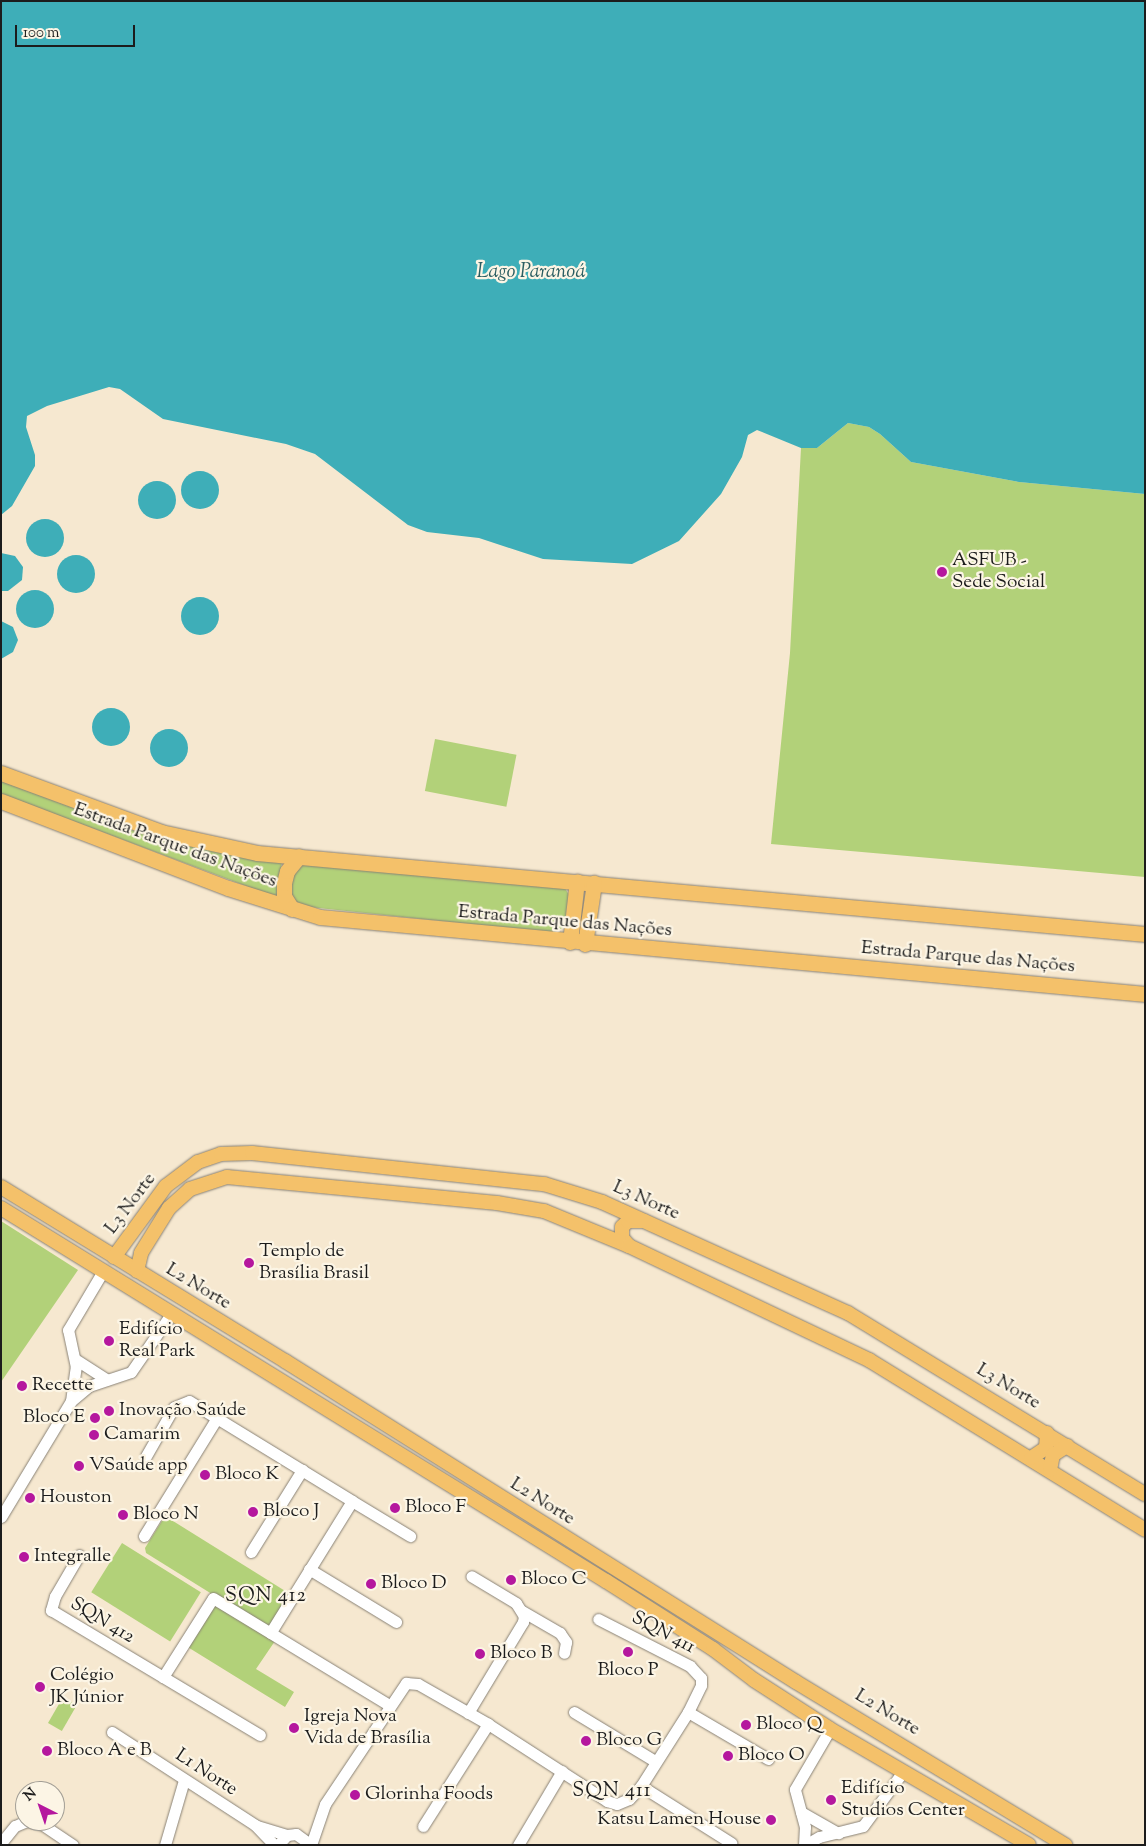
<!DOCTYPE html>
<meta charset="utf-8">
<style>
body{margin:0}
#map{position:relative;width:1146px;height:1846px;overflow:hidden;background:#f6e8d0;font-family:"Sorts Mill Goudy",serif}
div>[style]{position:absolute}
.green>*{inset:0;background:#b2d179;transform-origin:0 0}
.water>*{inset:0;background:#3eaeb8}
.round{border-radius:50%}
.roads{filter:drop-shadow(0 0 1px #898276) drop-shadow(0 0 1px #898276)}
.minor>*{height:11px;margin:-5.5px;padding:0 5.5px;transform-origin:5.5px;border-radius:5.5px;background:#fff}
.major>*{height:14px;margin:-7px;padding:0 7px;transform-origin:7px;border-radius:7px;background:#f4c16a}
.highway>*{height:15px;margin:-7.5px;padding:0 7.5px;transform-origin:7.5px;border-radius:7.5px;background:#f4c16a}
.dots>*{width:14px;height:14px;translate:-50% -50%;box-sizing:border-box;border:2px solid #fcf5e5;border-radius:50%}
span{translate:-50% -50%;white-space:nowrap;text-align:center;line-height:1.15;-webkit-text-stroke:4.5px #fcf5e5;paint-order:stroke}
.poi-label{font-size:19px;color:#1c1c1c}
.left{translate:0 -50%;text-align:left}
.right{translate:-100% -50%;text-align:right}
.street-label{font-size:19px;color:#1c1c1c}
.water-label{font-size:20px;color:#2b5e62;font-style:italic}
.neighbourhood-label{font-size:20px;color:#1c1c1c;letter-spacing:1px}
.frame{position:absolute;inset:0;border:2px solid #1c1c1c;pointer-events:none}
.north{position:absolute;left:15px;top:1781px;width:50px;height:50px;box-sizing:border-box;background:#fcf5e5;border:1px solid #a29e95;border-radius:50%;rotate:319deg;font-size:14px;font-weight:700;line-height:20px;text-align:center;color:#1c1c1c}
.north::after{content:'';display:block;margin:auto;width:18px;height:22px;background:#b5179e;clip-path:polygon(50% 0,100% 100%,50% 72%,0 100%)}
.scale{position:absolute;left:15px;top:25px;width:120px;height:22px;box-sizing:border-box;border:2px solid #1c1c1c;border-top:0;padding-left:6px;font-size:15px;line-height:18px;white-space:nowrap;color:#1c1c1c;-webkit-text-stroke:4px #fcf5e5;paint-order:stroke}
</style>
<div id="map">
<div class="green">
<i style="clip-path:polygon(848px 423px,869px 427px,880px 434px,911px 462px,1019px 482px,1145px 494px,1145px 877px,771px 844px,790px 653px,801px 448px,817px 448px)"></i>
<i style="left:435px;top:739px;width:83px;height:53px;rotate:11deg"></i>
<i style="clip-path:polygon(1px 781px,141px 833px,200px 848px,282px 860px,278px 898px,1px 794px)"></i>
<i style="clip-path:polygon(305px 863px,565px 888px,569px 895px,564px 927px,552px 933px,309px 907px,299px 904px,291px 896px,290px 877px)"></i>
<i style="clip-path:polygon(1px 1221px,78px 1270px,1px 1382px)"></i>
<i style="clip-path:polygon(165px 1516px,290px 1594px,268px 1629px,146px 1553px,145px 1548px)"></i>
<i style="left:122px;top:1543px;width:93px;height:58px;rotate:32deg"></i>
<i style="clip-path:polygon(214px 1602px,275px 1641px,256px 1669px,294px 1692px,285px 1707px,186px 1646px)"></i>
<i style="left:63px;top:1697px;width:16px;height:30px;rotate:30deg"></i>
</div>
<div class="water">
<i style="clip-path:polygon(1px 1px,1145px 1px,1145px 494px,1019px 482px,911px 462px,880px 434px,869px 427px,848px 423px,817px 448px,801px 448px,757px 430px,748px 435px,742px 457px,721px 494px,679px 541px,632px 564px,543px 559px,479px 538px,427px 532px,408px 525px,315px 454px,286px 444px,163px 419px,120px 389px,109px 387px,47px 406px,27px 416px,26px 427px,35px 455px,35px 466px,12px 506px,1px 515px)"></i>
<i class="round" style="left:181px;top:471px;width:38px;height:38px"></i>
<i class="round" style="left:138px;top:481px;width:38px;height:38px"></i>
<i class="round" style="left:26px;top:519px;width:38px;height:38px"></i>
<i style="clip-path:polygon(1px 553px,15px 556px,23px 567px,22px 580px,8px 591px,1px 591px)"></i>
<i class="round" style="left:57px;top:555px;width:38px;height:38px"></i>
<i class="round" style="left:16px;top:590px;width:38px;height:38px"></i>
<i class="round" style="left:181px;top:597px;width:38px;height:38px"></i>
<i style="clip-path:polygon(1px 621px,13px 627px,18px 640px,13px 652px,1px 659px)"></i>
<i class="round" style="left:92px;top:708px;width:38px;height:38px"></i>
<i class="round" style="left:150px;top:729px;width:38px;height:38px"></i>
</div>
<div class="roads">
<div class="minor">
<i style="left:75px;top:1359px;width:38px;rotate:33deg"></i>
<i style="left:71px;top:1401px;width:34px;rotate:-82deg"></i>
<i style="left:76px;top:1367px;width:38px;rotate:-102deg"></i>
<i style="left:68px;top:1330px;width:69px;rotate:-59.3deg"></i>
<i style="left:146px;top:1456px;width:56px;rotate:-60.3deg"></i>
<i style="left:174px;top:1407px;width:16px;rotate:-22deg"></i>
<i style="left:189px;top:1401px;width:191px;rotate:31.5deg"></i>
<i style="left:352px;top:1501px;width:155px;rotate:121.8deg"></i>
<i style="left:352px;top:1501px;width:68px;rotate:31.1deg"></i>
<i style="left:1px;top:1517px;width:135px;rotate:-58.9deg"></i>
<i style="left:71px;top:1401px;width:23px;rotate:-40deg"></i>
<i style="left:89px;top:1386px;width:44px;rotate:-18.4deg"></i>
<i style="left:131px;top:1372px;width:70px;rotate:-55.4deg"></i>
<i style="left:144px;top:1536px;width:139px;rotate:-58.3deg"></i>
<i style="left:251px;top:1552px;width:97px;rotate:-58.1deg"></i>
<i style="left:79px;top:1555px;width:48px;rotate:120.3deg"></i>
<i style="left:55px;top:1596px;width:15px;rotate:106deg"></i>
<i style="left:51px;top:1610px;width:131px;rotate:30.9deg"></i>
<i style="left:163px;top:1677px;width:93px;rotate:-57.7deg"></i>
<i style="left:213px;top:1598px;width:206px;rotate:31.3deg"></i>
<i style="left:309px;top:1569px;width:102px;rotate:31.3deg"></i>
<i style="left:522px;top:1611px;width:44px;rotate:30.1deg"></i>
<i style="left:560px;top:1633px;width:11px;rotate:56deg"></i>
<i style="left:566px;top:1642px;width:11px;rotate:100deg"></i>
<i style="left:163px;top:1677px;width:113px;rotate:30.9deg"></i>
<i style="left:574px;top:1712px;width:95px;rotate:31.2deg"></i>
<i style="left:688px;top:1712px;width:93px;rotate:30.4deg"></i>
<i style="left:468px;top:1713px;width:106px;rotate:-58.9deg"></i>
<i style="left:523px;top:1622px;width:6px;rotate:-81deg"></i>
<i style="left:524px;top:1616px;width:15px;rotate:-122deg"></i>
<i style="left:516px;top:1603px;width:52px;rotate:-149deg"></i>
<i style="left:112px;top:1732px;width:171px;rotate:33deg"></i>
<i style="left:255px;top:1825px;width:28px;rotate:46deg"></i>
<i style="left:641px;top:1786px;width:107px;rotate:32.3deg"></i>
<i style="left:801px;top:1812px;width:43px;rotate:29.6deg"></i>
<i style="left:257px;top:1826px;width:31px;rotate:17deg"></i>
<i style="left:423px;top:1826px;width:121px;rotate:-57.5deg"></i>
<i style="left:1px;top:1843px;width:22px;rotate:-51deg"></i>
<i style="left:15px;top:1826px;width:13px;rotate:-23deg"></i>
<i style="left:27px;top:1821px;width:16px;rotate:14deg"></i>
<i style="left:43px;top:1825px;width:36px;rotate:34deg"></i>
<i style="left:165px;top:1845px;width:68px;rotate:-73.7deg"></i>
<i style="left:278px;top:1845px;width:13px;rotate:-48deg"></i>
<i style="left:287px;top:1835px;width:9px;rotate:-6deg"></i>
<i style="left:296px;top:1834px;width:19px;rotate:36deg"></i>
<i style="left:311px;top:1845px;width:43px;rotate:-71.1deg"></i>
<i style="left:325px;top:1804px;width:146px;rotate:-56.2deg"></i>
<i style="left:406px;top:1683px;width:12px;rotate:5deg"></i>
<i style="left:418px;top:1684px;width:81px;rotate:29.7deg"></i>
<i style="left:488px;top:1724px;width:142px;rotate:32.9deg"></i>
<i style="left:607px;top:1801px;width:10px;rotate:17deg"></i>
<i style="left:617px;top:1804px;width:13px;rotate:-23deg"></i>
<i style="left:629px;top:1799px;width:18px;rotate:-47deg"></i>
<i style="left:641px;top:1786px;width:88px;rotate:-57.6deg"></i>
<i style="left:688px;top:1712px;width:30px;rotate:-64deg"></i>
<i style="left:701px;top:1685px;width:7px;rotate:-90deg"></i>
<i style="left:701px;top:1678px;width:16px;rotate:-133deg"></i>
<i style="left:690px;top:1666px;width:103px;rotate:-152.9deg"></i>
<i style="left:518px;top:1845px;width:86px;rotate:-59.3deg"></i>
<i style="left:804px;top:1845px;width:18px;rotate:-87deg"></i>
<i style="left:805px;top:1827px;width:39px;rotate:-105deg"></i>
<i style="left:795px;top:1789px;width:69px;rotate:-59.7deg"></i>
<i style="left:805px;top:1845px;width:16px;rotate:-30deg"></i>
<i style="left:819px;top:1837px;width:45px;rotate:-14deg"></i>
<i style="left:863px;top:1826px;width:66px;rotate:-53.7deg"></i>
</div>
<div class="major">
<i style="left:1px;top:1187px;width:333px;rotate:31.5deg"></i>
<i style="left:285px;top:1361px;width:603px;rotate:32.14deg"></i>
<i style="left:796px;top:1682px;width:315px;rotate:31.2deg"></i>
<i style="left:1px;top:1208px;width:711px;rotate:31.66deg"></i>
<i style="left:606px;top:1581px;width:127px;rotate:32.4deg"></i>
<i style="left:713px;top:1649px;width:51px;rotate:37.1deg"></i>
<i style="left:754px;top:1680px;width:90px;rotate:32.8deg"></i>
<i style="left:830px;top:1729px;width:230px;rotate:30.2deg"></i>
<i style="left:629px;top:1246px;width:11px;rotate:-131deg"></i>
<i style="left:622px;top:1238px;width:11px;rotate:-90deg"></i>
<i style="left:622px;top:1227px;width:8px;rotate:-45deg"></i>
<i style="left:628px;top:1221px;width:16px"></i>
<i style="left:114px;top:1257px;width:88px;rotate:-53.8deg"></i>
<i style="left:166px;top:1186px;width:40px;rotate:-37deg"></i>
<i style="left:198px;top:1162px;width:24px;rotate:-19deg"></i>
<i style="left:221px;top:1154px;width:31px;rotate:-2deg"></i>
<i style="left:252px;top:1153px;width:294px;rotate:6.1deg"></i>
<i style="left:544px;top:1184px;width:61px;rotate:17.2deg"></i>
<i style="left:602px;top:1202px;width:270px;rotate:24.3deg"></i>
<i style="left:848px;top:1313px;width:348px;rotate:31.4deg"></i>
<i style="left:137px;top:1271px;width:18px;rotate:-77deg"></i>
<i style="left:141px;top:1253px;width:53px;rotate:-58.1deg"></i>
<i style="left:169px;top:1208px;width:28px;rotate:-42deg"></i>
<i style="left:190px;top:1189px;width:39px;rotate:-18deg"></i>
<i style="left:227px;top:1177px;width:271px;rotate:5.5deg"></i>
<i style="left:497px;top:1203px;width:48px;rotate:9.7deg"></i>
<i style="left:544px;top:1211px;width:92px;rotate:22.4deg"></i>
<i style="left:629px;top:1246px;width:266px;rotate:25.4deg"></i>
<i style="left:869px;top:1360px;width:324px;rotate:31.6deg"></i>
<i style="left:1031px;top:1458px;width:18px;rotate:-34deg"></i>
<i style="left:1046px;top:1448px;width:15px;rotate:-86deg"></i>
<i style="left:1050px;top:1470px;width:15px;rotate:-79deg"></i>
<i style="left:1053px;top:1455px;width:17px;rotate:-33deg"></i>
</div>
<div class="highway">
<i style="left:1px;top:773px;width:171px;rotate:20.2deg"></i>
<i style="left:161px;top:832px;width:98px;rotate:12.3deg"></i>
<i style="left:257px;top:853px;width:892px;rotate:5.21deg"></i>
<i style="left:1px;top:801px;width:243px;rotate:21deg"></i>
<i style="left:228px;top:888px;width:96px;rotate:17.5deg"></i>
<i style="left:320px;top:917px;width:829px;rotate:5.33deg"></i>
<i style="left:292px;top:909px;width:15px;rotate:-122deg"></i>
<i style="left:284px;top:896px;width:13px;rotate:-90deg"></i>
<i style="left:284px;top:883px;width:12px;rotate:-76deg"></i>
<i style="left:287px;top:871px;width:19px;rotate:-51deg"></i>
<i style="left:570px;top:942px;width:61px;rotate:-83.5deg"></i>
<i style="left:585px;top:944px;width:62px;rotate:-81.6deg"></i>
</div>
</div>
<div class="dots">
<i style="left:942px;top:572px;background:#b5179e"></i>
<i style="left:249px;top:1263px;background:#b5179e"></i>
<i style="left:109px;top:1341px;background:#b5179e"></i>
<i style="left:22px;top:1386px;background:#b5179e"></i>
<i style="left:109px;top:1411px;background:#b5179e"></i>
<i style="left:95px;top:1418px;background:#b5179e"></i>
<i style="left:94px;top:1435px;background:#b5179e"></i>
<i style="left:79px;top:1466px;background:#b5179e"></i>
<i style="left:205px;top:1475px;background:#b5179e"></i>
<i style="left:30px;top:1498px;background:#b5179e"></i>
<i style="left:395px;top:1508px;background:#b5179e"></i>
<i style="left:253px;top:1512px;background:#b5179e"></i>
<i style="left:123px;top:1515px;background:#b5179e"></i>
<i style="left:24px;top:1557px;background:#b5179e"></i>
<i style="left:511px;top:1580px;background:#b5179e"></i>
<i style="left:371px;top:1584px;background:#b5179e"></i>
<i style="left:628px;top:1652px;background:#b5179e"></i>
<i style="left:480px;top:1654px;background:#b5179e"></i>
<i style="left:40px;top:1687px;background:#b5179e"></i>
<i style="left:746px;top:1725px;background:#b5179e"></i>
<i style="left:294px;top:1728px;background:#b5179e"></i>
<i style="left:586px;top:1741px;background:#b5179e"></i>
<i style="left:47px;top:1751px;background:#b5179e"></i>
<i style="left:728px;top:1756px;background:#b5179e"></i>
<i style="left:355px;top:1795px;background:#b5179e"></i>
<i style="left:831px;top:1800px;background:#b5179e"></i>
<i style="left:771px;top:1820px;background:#b5179e"></i>
</div>
<div class="poi-label">
<span class="left" style="left:952px;top:572px">ASFUB -<br>Sede Social</span>
<span class="left" style="left:259px;top:1263px">Templo de<br>Brasília Brasil</span>
<span class="left" style="left:119px;top:1341px">Edifício<br>Real Park</span>
<span class="left" style="left:32px;top:1386px">Recette</span>
<span class="left" style="left:119px;top:1411px">Inovação Saúde</span>
<span class="right" style="left:85px;top:1418px">Bloco E</span>
<span class="left" style="left:104px;top:1435px">Camarim</span>
<span class="left" style="left:89px;top:1466px">VSaúde app</span>
<span class="left" style="left:215px;top:1475px">Bloco K</span>
<span class="left" style="left:40px;top:1498px">Houston</span>
<span class="left" style="left:405px;top:1508px">Bloco F</span>
<span class="left" style="left:263px;top:1512px">Bloco J</span>
<span class="left" style="left:133px;top:1515px">Bloco N</span>
<span class="left" style="left:34px;top:1557px">Integralle</span>
<span class="left" style="left:521px;top:1580px">Bloco C</span>
<span class="left" style="left:381px;top:1584px">Bloco D</span>
<span class="left" style="left:490px;top:1654px">Bloco B</span>
<span style="left:628px;top:1671px">Bloco P</span>
<span class="left" style="left:50px;top:1687px">Colégio<br>JK Júnior</span>
<span class="left" style="left:304px;top:1728px">Igreja Nova<br>Vida de Brasília</span>
<span class="left" style="left:756px;top:1725px">Bloco Q</span>
<span class="left" style="left:596px;top:1741px">Bloco G</span>
<span class="left" style="left:57px;top:1751px">Bloco A e B</span>
<span class="left" style="left:738px;top:1756px">Bloco O</span>
<span class="left" style="left:841px;top:1800px">Edifício<br>Studios Center</span>
<span class="left" style="left:365px;top:1795px">Glorinha Foods</span>
<span class="right" style="left:761px;top:1820px">Katsu Lamen House</span>
</div>
<div class="street-label">
<span style="left:175px;top:846px;rotate:20deg">Estrada Parque das Nações</span>
<span style="left:565px;top:922px;rotate:5deg">Estrada Parque das Nações</span>
<span style="left:968px;top:958px;rotate:5deg">Estrada Parque das Nações</span>
<span style="left:646px;top:1201px;rotate:24deg">L3 Norte</span>
<span style="left:131px;top:1204px;rotate:-53deg">L3 Norte</span>
<span style="left:198px;top:1287px;rotate:31deg">L2 Norte</span>
<span style="left:1008px;top:1387px;rotate:31deg">L3 Norte</span>
<span style="left:542px;top:1502px;rotate:32deg">L2 Norte</span>
<span style="left:102px;top:1621px;rotate:31deg">SQN 412</span>
<span style="left:663px;top:1633px;rotate:28deg">SQN 411</span>
<span style="left:887px;top:1713px;rotate:31deg">L2 Norte</span>
<span style="left:206px;top:1773px;rotate:33deg">L1 Norte</span>
</div>
<div class="water-label">
<span style="left:531px;top:272px">Lago Paranoá</span>
</div>
<div class="neighbourhood-label">
<span style="left:266px;top:1596px">SQN 412</span>
<span style="left:612px;top:1791px">SQN 411</span>
</div>
<div class="frame"></div>
<div class="north">N</div>
<div class="scale">100 m</div>
</div>
